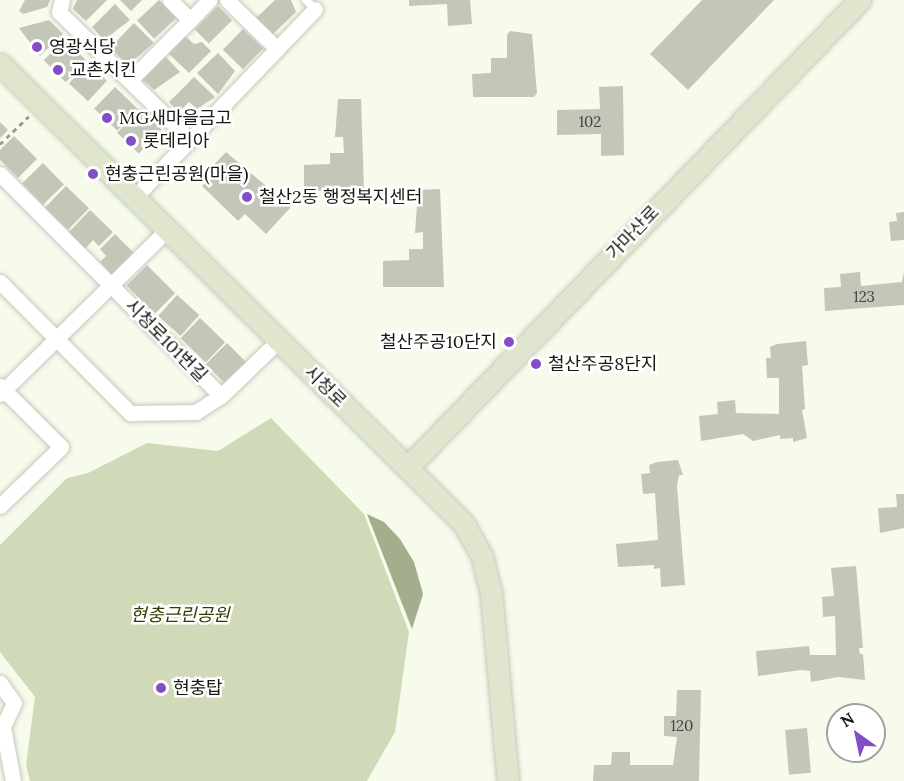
<!DOCTYPE html>
<meta charset="utf-8">
<style>
body{margin:0}
#map{position:relative;width:904px;height:781px;overflow:hidden;background:#f6fbec;font-family:Lora,"Noto Sans KR",serif}
div>[style]{position:absolute}
.green>*{inset:0;background:#d0dab9}
.water>*{inset:0;background:#a4ae8c}
.building>*{inset:0;background:#c3c7b9;transform-origin:0 0}
.path>*{height:3px;margin-top:-1.5px;transform-origin:0;background:repeating-linear-gradient(90deg,#989c91 0 4.5px,transparent 0 9px)}
.roads{filter:drop-shadow(0 0 2px #c5c9bb) drop-shadow(0 0 2px #c5c9bb)}
.service>*{height:8px;margin:-4px;padding:0 4px;transform-origin:4px;border-radius:4px;background:#fff}
.minor>*{height:15px;margin:-7.5px;padding:0 7.5px;transform-origin:7.5px;border-radius:7.5px;background:#fff}
.secondary>*{height:21px;margin:-10.5px;padding:0 10.5px;transform-origin:10.5px;border-radius:10.5px;background:#e0e6ce}
.dots>*{width:16px;height:16px;translate:-50% -50%;box-sizing:border-box;border:3px solid #fff;border-radius:50%}
span{translate:-50% -50%;white-space:nowrap;text-align:center;line-height:1.15;-webkit-text-stroke:5px #fff;paint-order:stroke}
.number-label{font-size:15px;color:#42443c}
.number-label span{-webkit-text-stroke-width:0}
.poi-label{font-size:18px;color:#171913}
.left{translate:0 -50%;text-align:left}
.right{translate:-100% -50%;text-align:right}
.street-label{font-size:18px;color:#171913}
.park-label{font-size:18px;color:#313c02;font-style:italic}
.north{position:absolute;left:826px;top:703px;width:60px;height:60px;box-sizing:border-box;background:#fff;border:2px solid #a2a3a1;border-radius:50%;rotate:327deg;font-size:16px;font-weight:700;line-height:24px;text-align:center;color:#171913}
.north::after{content:'';display:block;margin:auto;width:21px;height:27px;background:#824dc5;clip-path:polygon(50% 0,100% 100%,50% 72%,0 100%)}
</style>
<div id="map">
<div class="green">
<i style="clip-path:polygon(271px 418px,364px 514px,409px 632px,395px 732px,367px 781px,30px 781px,26px 765px,35px 697px,0 652px,0 545px,67px 478px,88px 473px,147px 443px,218px 451px)"></i>
</div>
<div class="water">
<i style="clip-path:polygon(367px 514px,384px 522px,400px 539px,414px 562px,423px 594px,412px 629px)"></i>
</div>
<div class="building">
<i style="clip-path:polygon(25px 0,50px 0,47px 7px,23px 14px,19px 11px)"></i>
<i style="clip-path:polygon(77px 0,107px 0,86px 21px,73px 9px)"></i>
<i style="clip-path:polygon(120px 0,142px 0,131px 11px)"></i>
<i style="left:159px;top:0;width:25px;height:30px;rotate:47deg"></i>
<i style="clip-path:polygon(275px 0,291px 0,296px 12px,273px 34px,256px 18px)"></i>
<i style="clip-path:polygon(409px 0,470px 0,472px 24px,448px 26px,447px 4px,409px 6px)"></i>
<i style="clip-path:polygon(702px 0,774px 0,688px 90px,650px 54px)"></i>
<i style="clip-path:polygon(115px 4px,130px 20px,104px 40px,92px 27px)"></i>
<i style="left:218px;top:6px;width:20px;height:33px;rotate:45deg"></i>
<i style="clip-path:polygon(49px 20px,63px 34px,40px 56px,19px 28px)"></i>
<i style="clip-path:polygon(134px 23px,154px 43px,128px 65px,110px 48px)"></i>
<i style="left:243px;top:29px;width:28px;height:29px;rotate:44deg"></i>
<i style="clip-path:polygon(510px 31px,532px 34px,537px 93px,534px 97px,473px 97px,472px 74px,491px 73px,491px 58px,507px 58px,507px 35px)"></i>
<i style="clip-path:polygon(184px 35px,194px 44px,202px 42px,211px 51px,189px 73px,167px 52px)"></i>
<i style="left:65px;top:39px;width:31px;height:30px;rotate:45deg"></i>
<i style="clip-path:polygon(218px 53px,235px 71px,218px 94px,197px 73px)"></i>
<i style="clip-path:polygon(165px 56px,180px 72px,154px 90px,142px 79px)"></i>
<i style="left:88px;top:63px;width:26px;height:28px;rotate:43deg"></i>
<i style="clip-path:polygon(194px 77px,215px 97px,197px 109px,189px 102px,179px 112px,169px 102px)"></i>
<i style="clip-path:polygon(623px 86px,624px 155px,601px 156px,601px 134px,557px 135px,557px 110px,600px 109px,599px 87px)"></i>
<i style="left:115px;top:87px;width:32px;height:30px;rotate:44deg"></i>
<i style="clip-path:polygon(338px 99px,361px 99px,364px 190px,304px 191px,304px 165px,330px 164px,330px 153px,344px 153px,343px 137px,335px 137px)"></i>
<i style="left:140px;top:109px;width:30px;height:33px;rotate:44deg"></i>
<i style="clip-path:polygon(0 122px,8px 130px,0 138px)"></i>
<i style="clip-path:polygon(14px 136px,37px 159px,18px 178px,0 160px,0 150px)"></i>
<i style="clip-path:polygon(226px 152px,291px 207px,266px 234px,245px 214px,238px 221px,202px 186px,212px 175px,208px 171px)"></i>
<i style="left:43px;top:163px;width:30px;height:29px;rotate:46deg"></i>
<i style="left:66px;top:186px;width:32px;height:30px;rotate:44deg"></i>
<i style="clip-path:polygon(440px 189px,444px 287px,383px 287px,383px 261px,409px 260px,409px 249px,423px 249px,423px 232px,415px 233px,418px 190px)"></i>
<i style="clip-path:polygon(90px 210px,113px 232px,99px 246px,93px 240px,85px 249px,68px 233px)"></i>
<i style="clip-path:polygon(904px 212px,904px 240px,891px 241px,889px 222px,897px 221px,896px 213px)"></i>
<i style="clip-path:polygon(115px 234px,137px 256px,115px 278px,100px 262px,106px 256px,100px 249px)"></i>
<i style="left:147px;top:265px;width:40px;height:29px;rotate:45deg"></i>
<i style="clip-path:polygon(860px 272px,861px 286px,902px 282px,904px 272px,904px 305px,825px 311px,824px 288px,841px 287px,840px 274px)"></i>
<i style="left:177px;top:295px;width:30px;height:28px;rotate:42deg"></i>
<i style="left:200px;top:318px;width:35px;height:28px;rotate:44deg"></i>
<i style="clip-path:polygon(806px 341px,808px 365px,802px 366px,805px 409px,802px 410px,807px 438px,793px 442px,793px 438px,780px 439px,780px 435px,753px 441px,743px 434px,701px 441px,699px 416px,718px 414px,717px 402px,735px 400px,736px 413px,779px 414px,779px 378px,767px 378px,766px 358px,771px 358px,770px 347px,777px 344px)"></i>
<i style="left:227px;top:343px;width:28px;height:30px;rotate:45deg"></i>
<i style="clip-path:polygon(678px 460px,683px 475px,679px 475px,677px 486px,685px 585px,661px 587px,660px 568px,654px 569px,654px 565px,618px 567px,616px 544px,658px 540px,655px 493px,643px 494px,641px 474px,650px 473px,649px 465px,657px 462px)"></i>
<i style="clip-path:polygon(896px 494px,904px 494px,904px 528px,880px 533px,878px 508px,897px 507px)"></i>
<i style="clip-path:polygon(856px 566px,863px 648px,859px 648px,860px 654px,863px 654px,865px 680px,838px 677px,811px 682px,810px 671px,801px 670px,758px 676px,756px 651px,809px 646px,810px 655px,836px 655px,835px 616px,823px 617px,822px 597px,834px 596px,831px 568px)"></i>
<i style="clip-path:polygon(677px 690px,701px 690px,699px 781px,593px 781px,594px 765px,611px 765px,612px 752px,630px 752px,630px 765px,673px 765px,677px 737px,664px 736px,664px 716px,676px 716px)"></i>
<i style="left:807px;top:728px;width:45px;height:22px;rotate:85deg"></i>
</div>
<div class="path">
<i style="left:0;top:144px;width:40px;rotate:-44deg"></i>
</div>
<div class="roads">
<div class="service">
<i style="left:306px;top:0;width:13px;rotate:45deg"></i>
</div>
<div class="minor">
<i style="left:62px;top:0;width:12px;rotate:104deg"></i>
<i style="left:59px;top:12px;width:180px;rotate:44.3deg"></i>
<i style="left:170px;top:0;width:28px;rotate:45deg"></i>
<i style="left:190px;top:20px;width:28px;rotate:-46deg"></i>
<i style="left:227px;top:0;width:70px;rotate:44.4deg"></i>
<i style="left:130px;top:80px;width:85px;rotate:-45deg"></i>
<i style="left:0;top:174px;width:313px;rotate:45.1deg"></i>
<i style="left:133px;top:199px;width:263px;rotate:-46.2deg"></i>
<i style="left:0;top:282px;width:185px;rotate:45.2deg"></i>
<i style="left:130px;top:413px;width:66px;rotate:-0.9deg"></i>
<i style="left:196px;top:412px;width:30px;rotate:-33deg"></i>
<i style="left:221px;top:396px;width:79px;rotate:-44deg"></i>
<i style="left:0;top:386px;width:86px;rotate:45deg"></i>
<i style="left:61px;top:447px;width:85px;rotate:136deg"></i>
<i style="left:0;top:394px;width:233px;rotate:-44.5deg"></i>
<i style="left:0;top:683px;width:24px;rotate:55deg"></i>
<i style="left:14px;top:703px;width:26px;rotate:115deg"></i>
<i style="left:3px;top:727px;width:55px;rotate:79.5deg"></i>
</div>
<div class="secondary">
<i style="left:0;top:64px;width:653px;rotate:44.75deg"></i>
<i style="left:464px;top:524px;width:38px;rotate:61deg"></i>
<i style="left:482px;top:557px;width:36px;rotate:76deg"></i>
<i style="left:491px;top:592px;width:190px;rotate:84.9deg"></i>
<i style="left:408px;top:467px;width:650px;rotate:-45.94deg"></i>
</div>
</div>
<div class="dots">
<i style="left:37px;top:47px;background:#824dc5"></i>
<i style="left:58px;top:70px;background:#824dc5"></i>
<i style="left:107px;top:118px;background:#824dc5"></i>
<i style="left:131px;top:141px;background:#824dc5"></i>
<i style="left:93px;top:174px;background:#824dc5"></i>
<i style="left:247px;top:197px;background:#824dc5"></i>
<i style="left:509px;top:342px;background:#824dc5"></i>
<i style="left:536px;top:364px;background:#824dc5"></i>
<i style="left:161px;top:688px;background:#824dc5"></i>
</div>
<div class="number-label">
<span style="left:590px;top:122px">102</span>
<span style="left:864px;top:297px">123</span>
<span style="left:682px;top:726px">120</span>
</div>
<div class="poi-label">
<span class="left" style="left:49px;top:47px">영광식당</span>
<span class="left" style="left:70px;top:70px">교촌치킨</span>
<span class="left" style="left:119px;top:118px">MG새마을금고</span>
<span class="left" style="left:143px;top:141px">롯데리아</span>
<span class="left" style="left:105px;top:174px">현충근린공원(마을)</span>
<span class="left" style="left:259px;top:197px">철산2동 행정복지센터</span>
<span class="right" style="left:497px;top:342px">철산주공10단지</span>
<span class="left" style="left:548px;top:364px">철산주공8단지</span>
<span class="left" style="left:173px;top:688px">현충탑</span>
</div>
<div class="street-label">
<span style="left:633px;top:233px;rotate:-46deg">가마산로</span>
<span style="left:166px;top:341px;rotate:45deg">시청로101번길</span>
<span style="left:325px;top:387px;rotate:44deg">시청로</span>
</div>
<div class="park-label">
<span style="left:180px;top:615px">현충근린공원</span>
</div>
<div class="north">N</div>
</div>
